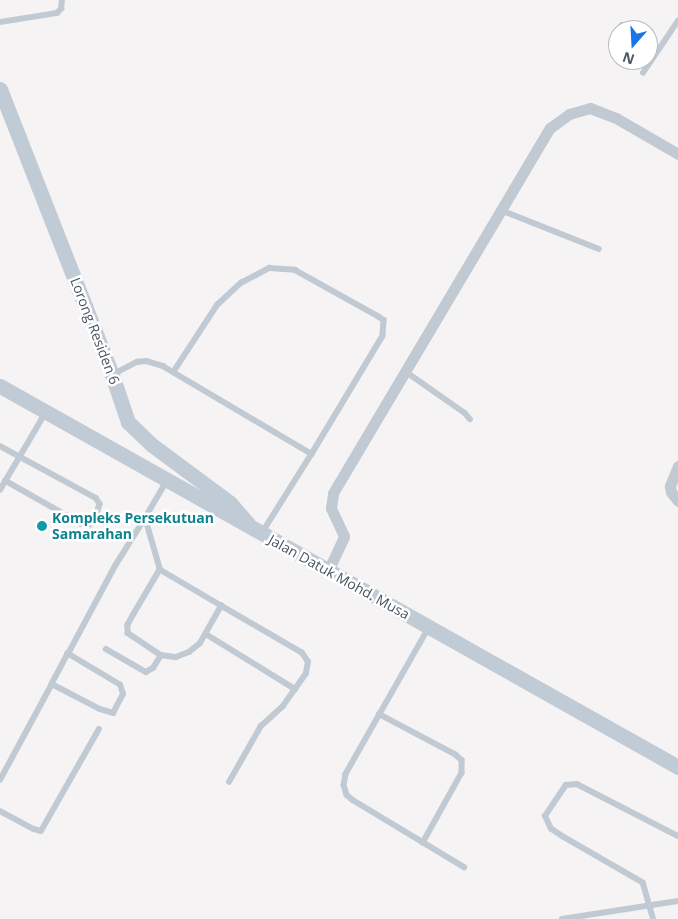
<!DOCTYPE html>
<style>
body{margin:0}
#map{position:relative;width:678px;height:919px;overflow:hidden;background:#f5f3f3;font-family:"Open Sans",sans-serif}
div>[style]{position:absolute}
.lane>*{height:5.5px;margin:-2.75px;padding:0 2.75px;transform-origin:2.75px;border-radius:2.75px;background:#c1cad2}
.street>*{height:11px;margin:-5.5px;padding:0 5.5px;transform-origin:5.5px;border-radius:5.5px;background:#c1cad2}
.secondary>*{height:15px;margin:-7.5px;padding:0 7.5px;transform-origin:7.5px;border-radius:7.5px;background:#c1cbd6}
.dots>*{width:14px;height:14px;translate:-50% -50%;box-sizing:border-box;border:2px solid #fff;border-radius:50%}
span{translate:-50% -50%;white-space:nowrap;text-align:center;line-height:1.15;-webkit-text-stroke:5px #fff;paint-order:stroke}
.street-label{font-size:14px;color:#4a5661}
.culture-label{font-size:14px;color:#0d838f;font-weight:700}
.left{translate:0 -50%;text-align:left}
.north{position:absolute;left:608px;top:20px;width:50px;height:50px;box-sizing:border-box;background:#fff;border:1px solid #b7bbc0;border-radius:50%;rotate:199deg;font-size:14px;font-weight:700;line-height:20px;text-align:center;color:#4a5661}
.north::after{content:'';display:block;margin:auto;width:18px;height:22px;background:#1a73e8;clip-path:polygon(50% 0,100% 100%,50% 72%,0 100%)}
</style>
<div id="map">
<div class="lane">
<i style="left:0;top:22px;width:58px;rotate:-9deg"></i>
<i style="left:57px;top:13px;width:6px;rotate:-45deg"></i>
<i style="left:61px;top:9px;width:9px;rotate:-84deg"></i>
<i style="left:622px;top:25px;width:9px;rotate:36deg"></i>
<i style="left:648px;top:45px;width:11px;rotate:38deg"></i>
<i style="left:643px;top:73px;width:63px;rotate:-56.1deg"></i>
<i style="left:503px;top:211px;width:103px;rotate:21.6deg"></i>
<i style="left:174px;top:371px;width:79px;rotate:-56.9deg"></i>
<i style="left:217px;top:305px;width:33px;rotate:-43deg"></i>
<i style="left:241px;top:283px;width:32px;rotate:-28deg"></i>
<i style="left:269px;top:268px;width:26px;rotate:4deg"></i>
<i style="left:295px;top:270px;width:95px;rotate:29deg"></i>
<i style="left:378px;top:316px;width:7px;rotate:34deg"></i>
<i style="left:384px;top:320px;width:16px;rotate:94deg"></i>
<i style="left:383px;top:336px;width:138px;rotate:121deg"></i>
<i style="left:405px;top:371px;width:73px;rotate:35deg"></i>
<i style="left:465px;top:413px;width:8px;rotate:50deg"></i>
<i style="left:114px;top:374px;width:26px;rotate:-28deg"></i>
<i style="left:137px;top:362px;width:9px;rotate:-6deg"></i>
<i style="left:146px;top:361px;width:18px;rotate:16deg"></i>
<i style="left:163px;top:366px;width:173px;rotate:30.6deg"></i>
<i style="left:312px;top:454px;width:92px;rotate:122.1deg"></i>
<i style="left:0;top:446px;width:109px;rotate:28.4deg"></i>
<i style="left:96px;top:498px;width:7px;rotate:56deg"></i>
<i style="left:100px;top:504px;width:18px;rotate:106deg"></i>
<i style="left:95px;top:521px;width:6px;rotate:141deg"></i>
<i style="left:90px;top:525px;width:9px;rotate:-174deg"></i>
<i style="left:81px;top:524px;width:87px;rotate:-150.5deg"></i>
<i style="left:0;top:490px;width:91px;rotate:-59.5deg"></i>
<i style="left:160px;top:570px;width:51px;rotate:120.6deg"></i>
<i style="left:134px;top:614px;width:13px;rotate:119deg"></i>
<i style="left:128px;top:625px;width:8px;rotate:90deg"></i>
<i style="left:128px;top:633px;width:40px;rotate:34deg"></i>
<i style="left:161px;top:655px;width:15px;rotate:8deg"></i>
<i style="left:176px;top:657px;width:14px;rotate:-21deg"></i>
<i style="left:189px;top:652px;width:14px;rotate:-39deg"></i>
<i style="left:200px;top:643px;width:43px;rotate:-60.4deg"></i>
<i style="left:221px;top:606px;width:71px;rotate:-149.5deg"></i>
<i style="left:160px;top:570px;width:54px;rotate:-106.1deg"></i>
<i style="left:145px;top:518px;width:42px;rotate:-59.7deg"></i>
<i style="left:429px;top:628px;width:168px;rotate:119.6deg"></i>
<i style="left:346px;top:774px;width:11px;rotate:100deg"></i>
<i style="left:344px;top:785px;width:10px;rotate:73deg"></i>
<i style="left:347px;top:795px;width:8px;rotate:40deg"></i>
<i style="left:353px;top:800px;width:130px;rotate:31.1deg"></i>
<i style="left:206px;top:634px;width:105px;rotate:31.7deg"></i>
<i style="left:295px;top:689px;width:19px;rotate:-55deg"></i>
<i style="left:306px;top:673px;width:11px;rotate:-80deg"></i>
<i style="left:308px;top:662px;width:11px;rotate:-124deg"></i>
<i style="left:302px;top:653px;width:94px;rotate:-149.9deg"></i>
<i style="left:106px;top:649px;width:46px;rotate:29.9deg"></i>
<i style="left:146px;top:672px;width:8px;rotate:-30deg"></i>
<i style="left:153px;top:668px;width:15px;rotate:-58deg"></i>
<i style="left:68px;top:654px;width:34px;rotate:118deg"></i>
<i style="left:52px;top:684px;width:54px;rotate:27.5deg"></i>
<i style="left:100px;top:709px;width:14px;rotate:17deg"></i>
<i style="left:113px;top:713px;width:21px;rotate:-62deg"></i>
<i style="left:123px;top:694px;width:9px;rotate:-108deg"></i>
<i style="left:120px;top:685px;width:61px;rotate:-149.2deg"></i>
<i style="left:68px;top:654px;width:100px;rotate:-61.9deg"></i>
<i style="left:115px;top:566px;width:57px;rotate:-58deg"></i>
<i style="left:379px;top:714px;width:86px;rotate:27.8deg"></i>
<i style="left:455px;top:754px;width:9px;rotate:41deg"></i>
<i style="left:462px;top:760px;width:13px;rotate:90deg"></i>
<i style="left:462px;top:773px;width:80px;rotate:119.1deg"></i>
<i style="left:0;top:780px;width:109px;rotate:-61.6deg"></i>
<i style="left:229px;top:782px;width:64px;rotate:-60.3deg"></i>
<i style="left:261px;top:726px;width:30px;rotate:-42deg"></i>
<i style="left:283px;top:706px;width:21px;rotate:-55deg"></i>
<i style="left:0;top:811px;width:38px;rotate:28deg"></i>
<i style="left:34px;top:829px;width:7px;rotate:16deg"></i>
<i style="left:41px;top:831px;width:117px;rotate:-60.4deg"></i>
<i style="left:562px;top:919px;width:117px;rotate:-8.8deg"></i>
<i style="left:653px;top:919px;width:37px;rotate:-106deg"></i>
<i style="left:643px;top:883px;width:92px;rotate:-150.1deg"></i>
<i style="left:563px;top:837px;width:14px;rotate:-146deg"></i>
<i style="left:551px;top:829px;width:14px;rotate:-115deg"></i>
<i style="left:545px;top:816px;width:37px;rotate:-56deg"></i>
<i style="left:566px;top:785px;width:11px;rotate:-5deg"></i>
<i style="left:577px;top:784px;width:114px;rotate:27.2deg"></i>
</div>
<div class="street">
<i style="left:678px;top:466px;width:22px;rotate:112deg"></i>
<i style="left:670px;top:486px;width:6px;rotate:81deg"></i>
<i style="left:671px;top:492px;width:11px;rotate:52deg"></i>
<i style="left:328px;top:571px;width:38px;rotate:-65deg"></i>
<i style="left:344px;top:536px;width:31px;rotate:-115deg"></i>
<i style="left:331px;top:508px;width:15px;rotate:-82deg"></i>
<i style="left:333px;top:493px;width:425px;rotate:-59.3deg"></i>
<i style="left:550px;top:128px;width:24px;rotate:-36deg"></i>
<i style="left:569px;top:114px;width:22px;rotate:-16deg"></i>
<i style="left:590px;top:108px;width:28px;rotate:21deg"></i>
<i style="left:616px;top:118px;width:72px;rotate:30.1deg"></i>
</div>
<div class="secondary">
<i style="left:0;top:89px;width:307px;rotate:68.6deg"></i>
<i style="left:112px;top:375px;width:50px;rotate:71.2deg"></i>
<i style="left:128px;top:422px;width:33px;rotate:44deg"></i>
<i style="left:152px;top:445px;width:97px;rotate:36.6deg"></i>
<i style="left:230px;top:503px;width:28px;rotate:49deg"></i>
<i style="left:0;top:386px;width:778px;rotate:29.33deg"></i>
</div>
<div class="dots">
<i style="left:42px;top:526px;background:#0f9aa8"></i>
</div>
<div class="street-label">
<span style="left:95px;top:331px;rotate:69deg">Lorong Residen 6</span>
<span style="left:339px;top:577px;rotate:29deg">Jalan Datuk Mohd. Musa</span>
</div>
<div class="culture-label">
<span class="left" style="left:52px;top:526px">Kompleks Persekutuan<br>Samarahan</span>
</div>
<div class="north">N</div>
</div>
